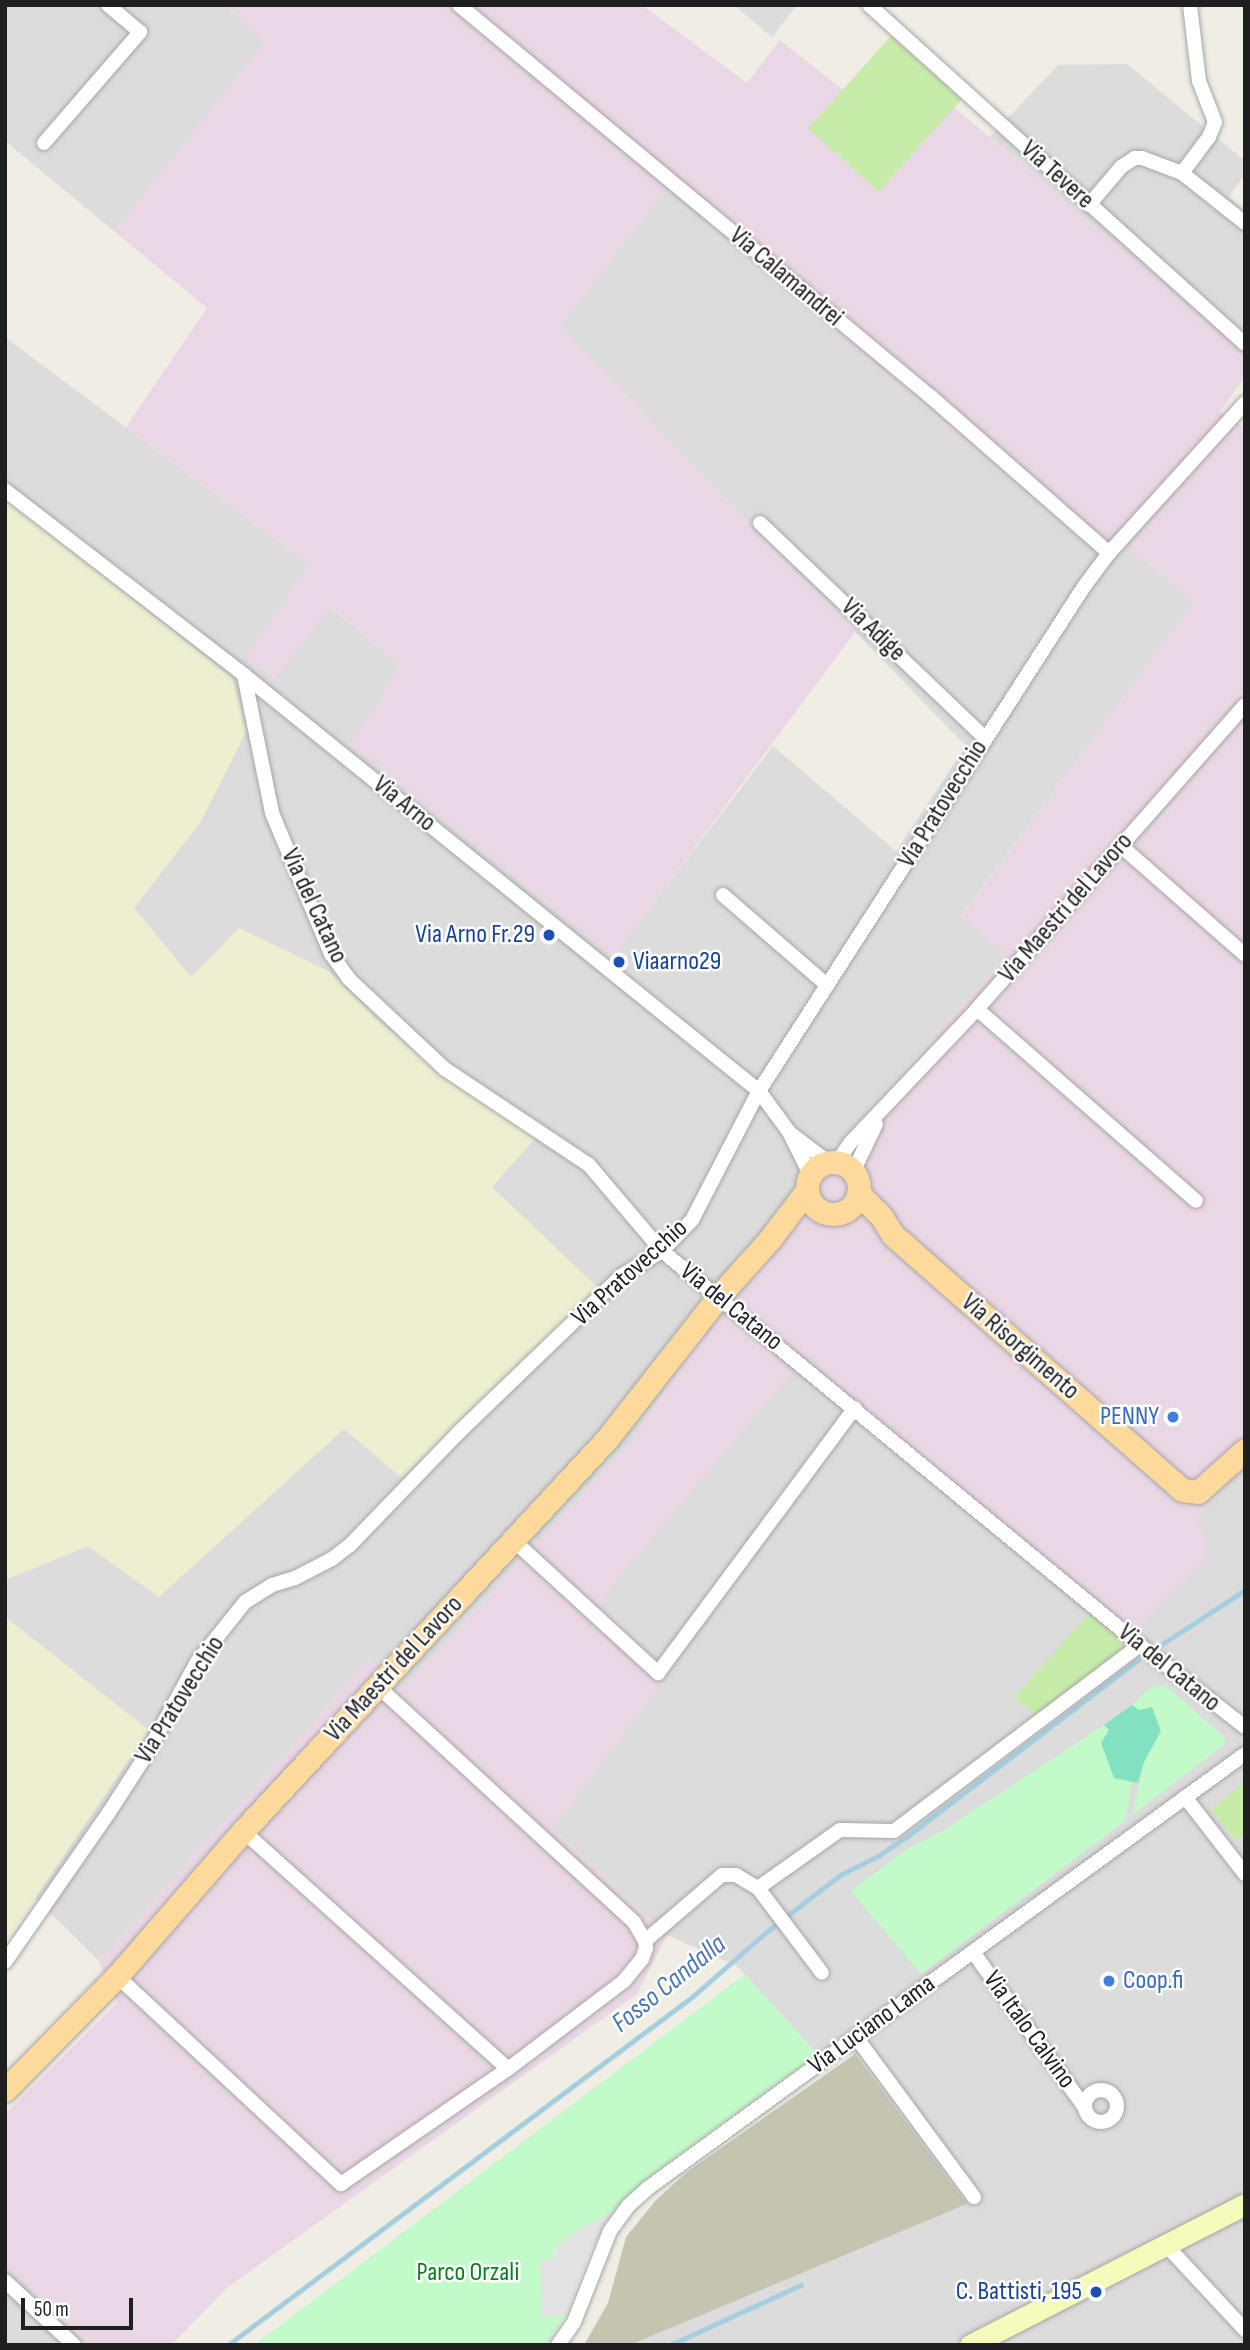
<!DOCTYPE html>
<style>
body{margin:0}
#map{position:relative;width:1250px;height:2350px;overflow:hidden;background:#f0ede5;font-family:"Sofia Sans Condensed",sans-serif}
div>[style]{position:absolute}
.residential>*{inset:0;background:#dddcdc}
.industrial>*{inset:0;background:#ead7e5}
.construction>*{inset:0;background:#c4c5b0}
.farmland>*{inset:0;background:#ecefd0}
.grass>*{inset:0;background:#c7ecaa;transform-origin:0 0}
.park>*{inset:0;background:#c2fbc9}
.pitch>*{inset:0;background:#81e1c1}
.parking>*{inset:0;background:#e3e3e3}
.stream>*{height:4.5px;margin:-2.25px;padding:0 2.25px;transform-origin:2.25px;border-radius:2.25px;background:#a5cfdf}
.roads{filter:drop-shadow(0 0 2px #a6a6a6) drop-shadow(0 0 2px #a6a6a6)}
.street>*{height:14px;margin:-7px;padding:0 7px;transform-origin:7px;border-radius:7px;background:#fff}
.street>.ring{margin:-7px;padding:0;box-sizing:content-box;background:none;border:14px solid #fff;border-radius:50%}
.secondary>*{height:21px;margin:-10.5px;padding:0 10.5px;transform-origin:10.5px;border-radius:10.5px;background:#f5fbb8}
.primary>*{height:23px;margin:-11.5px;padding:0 11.5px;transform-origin:11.5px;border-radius:11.5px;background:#fed99c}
.primary>.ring{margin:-11.5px;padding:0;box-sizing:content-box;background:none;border:23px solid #fed99c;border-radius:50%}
.dots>*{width:19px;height:19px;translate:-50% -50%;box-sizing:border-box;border:4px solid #fff;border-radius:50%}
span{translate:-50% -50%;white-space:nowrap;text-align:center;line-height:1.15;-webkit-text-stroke:5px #fff;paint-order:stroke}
.street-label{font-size:26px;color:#1f1f1f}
.transit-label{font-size:26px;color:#164399}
.right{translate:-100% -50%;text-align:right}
.left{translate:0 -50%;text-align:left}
.shop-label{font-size:26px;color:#366cbe}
.park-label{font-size:26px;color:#088218}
.water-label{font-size:28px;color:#4878b3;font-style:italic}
.frame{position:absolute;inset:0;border:7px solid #1f1f1f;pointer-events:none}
.scale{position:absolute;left:21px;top:2298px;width:112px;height:32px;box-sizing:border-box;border:4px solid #1f1f1f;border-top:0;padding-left:9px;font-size:21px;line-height:24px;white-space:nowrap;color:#1f1f1f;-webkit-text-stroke:5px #fff;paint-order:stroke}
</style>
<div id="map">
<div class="residential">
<i style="clip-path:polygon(5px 5px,230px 5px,229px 8px,265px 42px,114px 231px,5px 141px)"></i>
<i style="clip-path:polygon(734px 5px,797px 5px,772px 37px)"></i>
<i style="clip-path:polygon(1127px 64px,1245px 161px,1245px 174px,1229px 197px,1245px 211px,1245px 355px,990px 137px,1058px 65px)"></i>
<i style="clip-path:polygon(667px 188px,1090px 548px,1131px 549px,1194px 602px,961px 916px,1008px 954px,818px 1167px,627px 1446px,403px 1689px,370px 1659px,99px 1961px,35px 1898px,148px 1730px,5px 1617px,5px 1580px,88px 1546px,159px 1596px,344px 1428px,598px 1288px,491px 1187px,537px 1136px,441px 1073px,375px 1018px,328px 971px,191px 977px,134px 908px,201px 821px,232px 678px,5px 499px,5px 337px,310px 565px,247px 656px,274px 678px,331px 607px,401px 666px,351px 745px,613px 956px,773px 746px,896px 851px,966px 746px,559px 327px)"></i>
<i style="clip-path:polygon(795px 1367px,1197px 1518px,1245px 1463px,1245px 2345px,630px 2345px,967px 2204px,855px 2055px,817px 2054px,737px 1966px,667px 1935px,552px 1828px,669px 1672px,597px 1603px)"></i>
<i style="clip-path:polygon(5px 2263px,90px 2345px,5px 2345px)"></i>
</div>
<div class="industrial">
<i style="clip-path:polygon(230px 5px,642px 5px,747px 83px,780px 40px,892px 129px,950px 104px,1204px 318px,1245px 355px,1245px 377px,1220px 412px,1245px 428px,1245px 1463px,1197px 1518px,1208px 1556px,1124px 1641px,795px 1368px,597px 1603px,669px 1672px,552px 1828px,667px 1935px,637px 1994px,228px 2287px,171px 2345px,90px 2345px,5px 2263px,5px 2114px,117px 2003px,99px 1961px,370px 1659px,403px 1689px,627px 1446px,818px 1167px,1007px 955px,961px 917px,1194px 602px,1131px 549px,1090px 548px,667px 188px,559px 327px,855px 632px,613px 957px,351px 745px,401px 666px,332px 607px,274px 678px,247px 656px,310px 565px,126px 427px,207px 308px,114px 231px,264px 42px,229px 7px)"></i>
</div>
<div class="construction">
<i style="clip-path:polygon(855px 2054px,967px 2204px,630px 2345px,584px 2345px,608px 2303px,626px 2237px,656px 2200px,687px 2172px)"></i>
</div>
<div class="farmland">
<i style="clip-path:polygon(5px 499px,232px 678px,246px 732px,201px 821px,134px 908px,191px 977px,239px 928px,328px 971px,375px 1018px,441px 1073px,537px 1136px,492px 1187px,598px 1288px,402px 1478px,344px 1429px,159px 1597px,88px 1546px,5px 1580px)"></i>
<i style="clip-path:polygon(5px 1617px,149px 1730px,5px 1942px)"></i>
</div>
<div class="grass">
<i style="left:891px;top:36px;width:95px;height:124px;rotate:42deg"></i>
<i style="clip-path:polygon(1090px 1613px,1125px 1643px,1124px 1649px,1036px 1715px,1014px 1697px)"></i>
<i style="clip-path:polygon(1245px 1781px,1245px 1833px,1235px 1841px,1211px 1809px)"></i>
</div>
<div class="park">
<i style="clip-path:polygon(1165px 1685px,1224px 1737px,1225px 1744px,1132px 1815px,1144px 1762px,1161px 1731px,1132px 1705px,1150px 1688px)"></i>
<i style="clip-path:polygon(1104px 1725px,1109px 1730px,1114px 1778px,1132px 1782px,1125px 1821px,921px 1974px,851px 1891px,904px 1851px,941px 1832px)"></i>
<i style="clip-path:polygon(745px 1974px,817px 2054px,671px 2160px,612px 2211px,594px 2224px,591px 2221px,555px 2247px,542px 2317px,566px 2315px,545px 2345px,254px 2345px)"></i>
</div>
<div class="pitch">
<i style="clip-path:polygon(1132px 1705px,1139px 1710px,1152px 1707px,1161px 1731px,1144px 1762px,1138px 1783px,1114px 1778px,1101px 1743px,1109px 1730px,1104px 1725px)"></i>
</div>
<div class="parking">
<i style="clip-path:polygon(612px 2211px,590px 2252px,566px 2315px,542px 2317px,540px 2260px,551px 2260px,557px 2250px,554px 2248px,591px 2221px,594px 2223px)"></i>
</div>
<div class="stream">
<i style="left:1161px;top:1645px;width:100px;rotate:-33.2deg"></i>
<i style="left:228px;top:2345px;width:580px;rotate:-36.87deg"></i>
<i style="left:692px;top:1997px;width:103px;rotate:-41.1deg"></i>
<i style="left:770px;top:1929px;width:88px;rotate:-37.6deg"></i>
<i style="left:840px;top:1875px;width:42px;rotate:-26.6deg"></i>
<i style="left:878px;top:1856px;width:37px;rotate:-34deg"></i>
<i style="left:909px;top:1835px;width:288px;rotate:-37.4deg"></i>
<i style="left:670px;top:2345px;width:144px;rotate:-24.6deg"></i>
</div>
<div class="roads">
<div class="street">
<i style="left:459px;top:5px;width:614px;rotate:39.71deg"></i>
<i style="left:931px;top:397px;width:237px;rotate:41.2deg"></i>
<i style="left:869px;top:5px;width:506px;rotate:42.04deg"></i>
<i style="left:44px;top:143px;width:147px;rotate:-49.1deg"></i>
<i style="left:140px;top:32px;width:42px;rotate:-139.8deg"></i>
<i style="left:1182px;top:173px;width:45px;rotate:-53.1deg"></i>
<i style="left:1209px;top:137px;width:16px;rotate:-68deg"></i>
<i style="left:1215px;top:122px;width:44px;rotate:-111.3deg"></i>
<i style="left:1199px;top:81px;width:77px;rotate:-96.8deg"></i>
<i style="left:1089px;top:205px;width:50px;rotate:-49.9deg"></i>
<i style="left:1121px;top:167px;width:17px;rotate:-33deg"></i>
<i style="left:1135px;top:158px;width:7px"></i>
<i style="left:1142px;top:158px;width:43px;rotate:20.6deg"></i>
<i style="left:1182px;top:173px;width:80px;rotate:38.4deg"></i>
<i style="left:5px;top:490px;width:302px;rotate:37.7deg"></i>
<i style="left:244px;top:675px;width:662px;rotate:38.93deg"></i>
<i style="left:759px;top:1091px;width:51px;rotate:53.8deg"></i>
<i style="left:789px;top:1132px;width:47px;rotate:63.4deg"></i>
<i style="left:760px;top:523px;width:311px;rotate:43.7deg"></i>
<i style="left:244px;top:675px;width:141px;rotate:78.5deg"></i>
<i style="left:272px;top:813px;width:153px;rotate:67.3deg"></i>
<i style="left:331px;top:954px;width:31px;rotate:54deg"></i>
<i style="left:349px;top:979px;width:132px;rotate:43.2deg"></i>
<i style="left:445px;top:1069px;width:173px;rotate:33.7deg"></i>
<i style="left:589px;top:1165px;width:113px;rotate:49.7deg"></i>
<i style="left:662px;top:1251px;width:619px;rotate:39.5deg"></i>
<i style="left:1140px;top:1645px;width:133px;rotate:38deg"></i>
<i style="left:1121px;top:846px;width:165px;rotate:41.3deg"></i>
<i style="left:723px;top:895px;width:138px;rotate:40.9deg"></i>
<i style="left:977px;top:1009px;width:291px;rotate:41.2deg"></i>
<i style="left:790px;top:1133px;width:48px;rotate:37.3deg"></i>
<i style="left:837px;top:1162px;width:24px;rotate:-55deg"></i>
<i style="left:851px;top:1142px;width:183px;rotate:-46.5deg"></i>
<i style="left:977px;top:1009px;width:405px;rotate:-48.6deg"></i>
<i style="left:853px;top:1172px;width:53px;rotate:-64.4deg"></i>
<i style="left:513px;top:1540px;width:197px;rotate:42.5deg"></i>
<i style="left:658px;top:1673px;width:330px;rotate:-53.4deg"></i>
<i style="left:1185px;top:1797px;width:98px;rotate:52.1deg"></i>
<i style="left:243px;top:1831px;width:356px;rotate:41.9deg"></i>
<i style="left:758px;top:1888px;width:106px;rotate:53deg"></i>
<i style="left:645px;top:1941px;width:101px;rotate:-40.6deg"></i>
<i style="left:722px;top:1875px;width:14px"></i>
<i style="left:736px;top:1875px;width:26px;rotate:31deg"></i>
<i style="left:758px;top:1888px;width:100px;rotate:-35.3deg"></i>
<i style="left:840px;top:1830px;width:54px;rotate:1.1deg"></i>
<i style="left:894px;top:1831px;width:308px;rotate:-37.1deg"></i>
<i style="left:973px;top:1952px;width:192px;rotate:54.3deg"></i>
<i style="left:5px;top:1962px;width:180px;rotate:-55.2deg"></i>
<i style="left:108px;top:1814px;width:70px;rotate:-57.2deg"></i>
<i style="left:146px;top:1755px;width:106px;rotate:-61.3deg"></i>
<i style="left:197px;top:1662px;width:77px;rotate:-51.3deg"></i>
<i style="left:245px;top:1602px;width:32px;rotate:-32deg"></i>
<i style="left:272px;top:1585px;width:24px;rotate:-17deg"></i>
<i style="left:295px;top:1578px;width:42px;rotate:-27.2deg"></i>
<i style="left:332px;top:1559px;width:23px;rotate:-38deg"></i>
<i style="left:350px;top:1545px;width:156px;rotate:-46deg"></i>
<i style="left:458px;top:1433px;width:226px;rotate:-43.9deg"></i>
<i style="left:621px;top:1276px;width:48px;rotate:-31.4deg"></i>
<i style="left:662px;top:1251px;width:43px;rotate:-45.9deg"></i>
<i style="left:692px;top:1220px;width:145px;rotate:-62.6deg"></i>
<i style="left:759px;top:1091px;width:598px;rotate:-57.21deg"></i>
<i style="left:1083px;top:588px;width:44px;rotate:-53.4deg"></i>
<i style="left:1109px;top:553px;width:202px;rotate:-47.8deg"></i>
<i style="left:117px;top:1976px;width:306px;rotate:42.9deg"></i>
<i style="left:341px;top:2184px;width:203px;rotate:-34.6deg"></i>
<i style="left:508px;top:2069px;width:146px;rotate:-37.2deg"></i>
<i style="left:624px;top:1981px;width:28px;rotate:-51deg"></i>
<i style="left:642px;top:1959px;width:12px;rotate:-70deg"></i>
<i style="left:646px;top:1948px;width:7px;rotate:-98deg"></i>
<i style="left:645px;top:1941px;width:22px;rotate:-120deg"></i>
<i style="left:634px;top:1922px;width:348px;rotate:-137.4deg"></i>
<i style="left:856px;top:2037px;width:199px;rotate:53.6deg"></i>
<i class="ring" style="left:1085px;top:2090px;width:18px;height:18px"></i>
<i style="left:1165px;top:2244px;width:117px;rotate:47.1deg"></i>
<i style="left:5px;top:2281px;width:94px;rotate:42.8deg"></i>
<i style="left:558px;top:2345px;width:28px;rotate:-55deg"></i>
<i style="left:574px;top:2322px;width:98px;rotate:-68.4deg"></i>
<i style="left:610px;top:2231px;width:31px;rotate:-54deg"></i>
<i style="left:628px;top:2206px;width:27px;rotate:-42deg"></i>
<i style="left:648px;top:2188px;width:738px;rotate:-36.02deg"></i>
</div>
<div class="secondary">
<i style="left:970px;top:2345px;width:309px;rotate:-27.1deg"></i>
</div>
<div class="primary">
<i class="ring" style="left:807px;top:1162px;width:29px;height:29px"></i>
<i style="left:858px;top:1193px;width:33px;rotate:45deg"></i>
<i style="left:881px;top:1216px;width:22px;rotate:58deg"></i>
<i style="left:893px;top:1235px;width:385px;rotate:41.4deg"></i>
<i style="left:1182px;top:1490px;width:16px;rotate:7deg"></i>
<i style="left:1198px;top:1492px;width:63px;rotate:-41.8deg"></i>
<i style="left:5px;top:2090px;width:160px;rotate:-45.5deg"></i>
<i style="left:117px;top:1976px;width:192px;rotate:-49deg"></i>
<i style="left:243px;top:1831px;width:534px;rotate:-47.13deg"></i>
<i style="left:606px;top:1440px;width:182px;rotate:-51.9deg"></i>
<i style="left:718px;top:1297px;width:78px;rotate:-48.1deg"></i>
<i style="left:770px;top:1239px;width:61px;rotate:-52.9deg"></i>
</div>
</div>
<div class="dots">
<i style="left:549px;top:935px;background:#1a4fb4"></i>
<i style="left:619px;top:962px;background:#1a4fb4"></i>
<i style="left:1173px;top:1417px;background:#3f7fe0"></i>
<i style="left:1109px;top:1981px;background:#3f7fe0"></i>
<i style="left:1096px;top:2292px;background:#1a4fb4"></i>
</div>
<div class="street-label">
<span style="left:1057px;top:175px;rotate:42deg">Via Tevere</span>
<span style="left:786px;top:277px;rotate:40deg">Via Calamandrei</span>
<span style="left:873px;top:630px;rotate:44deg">Via Adige</span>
<span style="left:404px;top:804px;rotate:39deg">Via Arno</span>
<span style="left:943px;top:804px;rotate:-58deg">Via Pratovecchio</span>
<span style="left:314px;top:906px;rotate:65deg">Via del Catano</span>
<span style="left:1066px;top:908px;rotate:-49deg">Via Maestri del Lavoro</span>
<span style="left:630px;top:1273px;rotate:-42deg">Via Pratovecchio</span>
<span style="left:731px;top:1307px;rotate:39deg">Via del Catano</span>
<span style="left:1020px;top:1347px;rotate:41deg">Via Risorgimento</span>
<span style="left:1169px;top:1668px;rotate:39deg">Via del Catano</span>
<span style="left:394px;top:1669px;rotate:-47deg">Via Maestri del Lavoro</span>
<span style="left:180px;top:1700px;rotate:-58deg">Via Pratovecchio</span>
<span style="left:872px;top:2025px;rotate:-36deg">Via Luciano Lama</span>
<span style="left:1029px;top:2030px;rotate:54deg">Via Italo Calvino</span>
</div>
<div class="transit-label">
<span class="right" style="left:535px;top:935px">Via Arno Fr.29</span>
<span class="left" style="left:633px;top:962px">Viaarno29</span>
<span class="right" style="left:1082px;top:2292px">C. Battisti, 195</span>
</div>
<div class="shop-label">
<span class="right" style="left:1159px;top:1417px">PENNY</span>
<span class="left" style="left:1123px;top:1981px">Coop.fi</span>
</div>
<div class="park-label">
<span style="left:468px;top:2273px">Parco Orzali</span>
</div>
<div class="water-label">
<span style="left:669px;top:1984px;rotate:-39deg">Fosso Candalla</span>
</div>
<div class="frame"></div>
<div class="scale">50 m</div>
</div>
